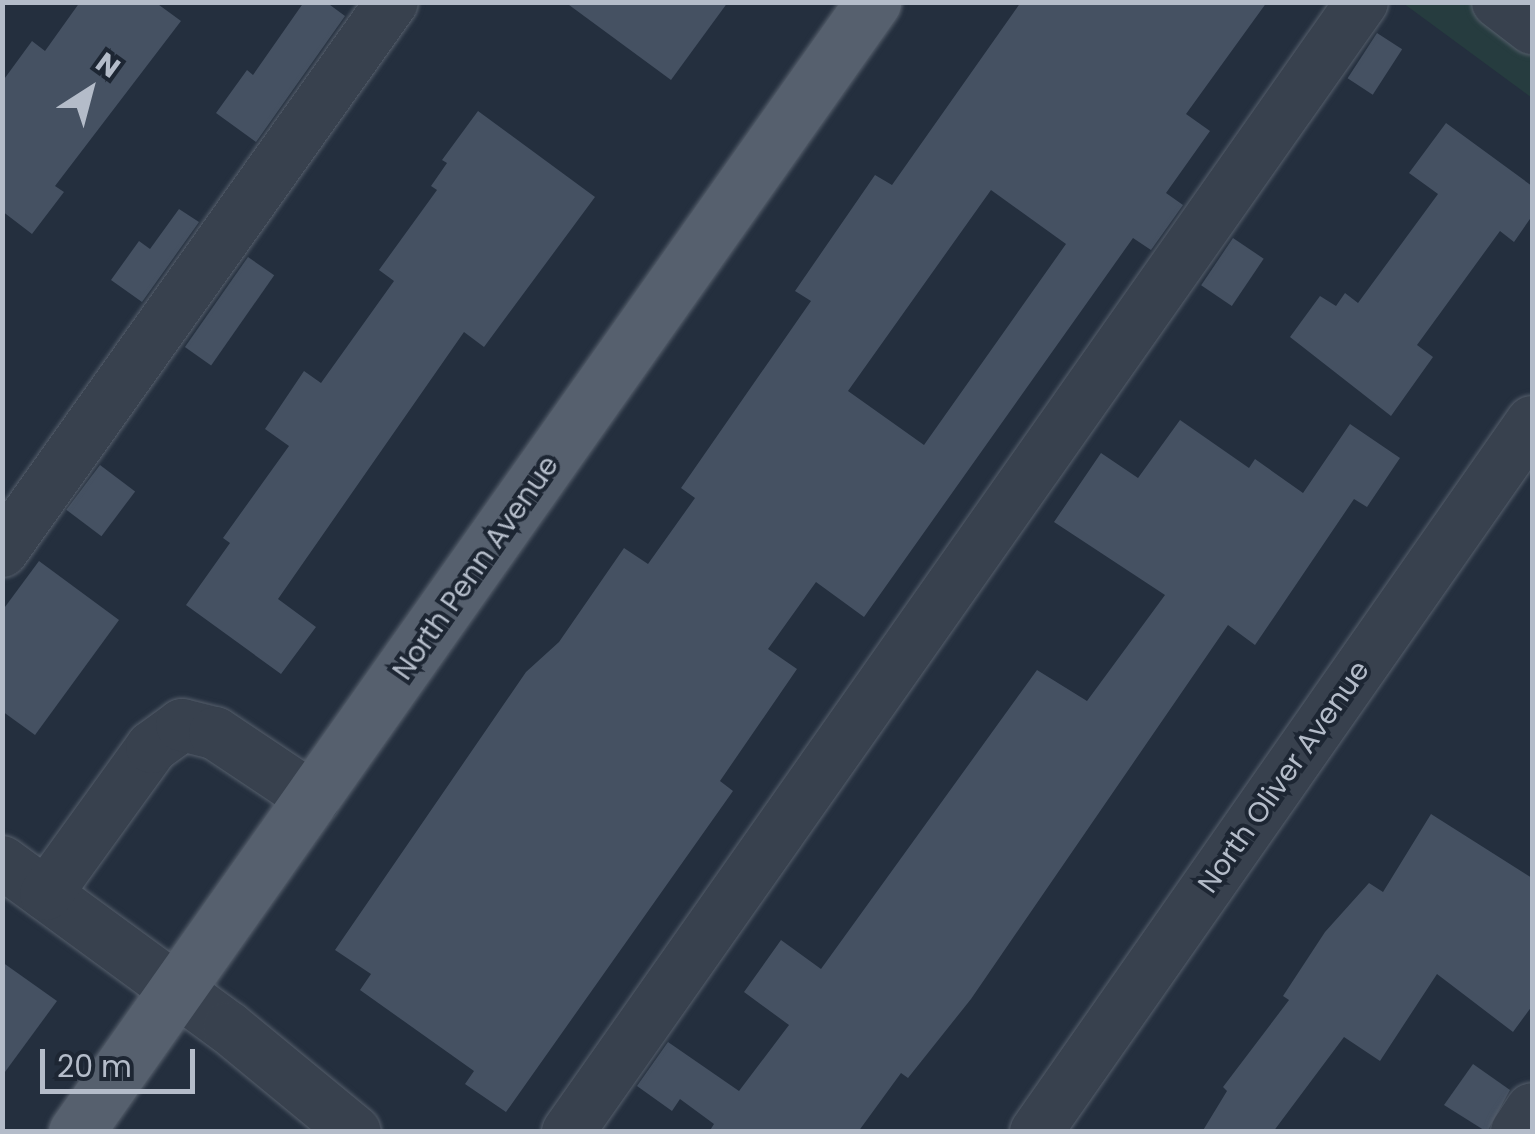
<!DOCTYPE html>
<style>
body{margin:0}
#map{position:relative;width:1535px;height:1134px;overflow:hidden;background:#242f3e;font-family:Poppins,sans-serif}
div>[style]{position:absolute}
.green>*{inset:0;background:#263c3f}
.building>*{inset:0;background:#455162;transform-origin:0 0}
.roads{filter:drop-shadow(0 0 2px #565f6c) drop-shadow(0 0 2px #565f6c)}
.minor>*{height:52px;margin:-26px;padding:0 26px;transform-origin:26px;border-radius:26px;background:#38414e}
.major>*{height:55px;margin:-27.5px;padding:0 27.5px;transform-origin:27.5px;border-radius:27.5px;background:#56606e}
span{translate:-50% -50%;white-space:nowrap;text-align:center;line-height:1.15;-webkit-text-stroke:8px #1d2633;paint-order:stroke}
.street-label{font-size:28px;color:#b4bcc9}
.frame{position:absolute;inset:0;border:5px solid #b4bcc9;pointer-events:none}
.north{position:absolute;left:40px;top:40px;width:100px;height:100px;-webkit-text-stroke:8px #1d2633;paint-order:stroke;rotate:36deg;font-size:28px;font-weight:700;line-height:40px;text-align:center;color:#b4bcc9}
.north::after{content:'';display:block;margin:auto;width:35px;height:45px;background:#b4bcc9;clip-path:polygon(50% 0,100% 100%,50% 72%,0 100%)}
.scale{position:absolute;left:40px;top:1049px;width:155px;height:45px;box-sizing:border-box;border:5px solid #b4bcc9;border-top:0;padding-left:12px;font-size:30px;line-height:35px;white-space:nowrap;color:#b4bcc9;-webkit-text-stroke:8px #1d2633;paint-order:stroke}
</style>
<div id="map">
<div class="green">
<i style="clip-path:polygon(1403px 3px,1532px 3px,1532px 98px)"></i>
</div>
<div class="building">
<i style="clip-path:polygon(80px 2px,155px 2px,181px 21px,55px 186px,64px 192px,32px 234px,2px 211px,2px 82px,32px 41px,45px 51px)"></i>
<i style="clip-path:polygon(304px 2px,326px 2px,345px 16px,256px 142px,216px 113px,247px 70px,253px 75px)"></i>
<i style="clip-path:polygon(565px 2px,728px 2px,671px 80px)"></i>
<i style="clip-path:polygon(evenodd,1021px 2px,1267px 2px,1186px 114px,1210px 131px,1166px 193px,1183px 205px,1151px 250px,1133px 238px,864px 617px,816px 582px,768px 649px,797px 669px,720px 781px,733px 791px,506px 1112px,465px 1084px,474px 1071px,360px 990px,371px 974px,335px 950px,526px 672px,559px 642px,624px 548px,648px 564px,695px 498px,681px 488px,811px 301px,795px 291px,875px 175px,892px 185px,1021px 2px,991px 190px,1066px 244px,924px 445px,848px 391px,991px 190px)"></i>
<i style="left:1377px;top:33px;width:30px;height:54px;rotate:33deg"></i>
<i style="clip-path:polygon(478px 111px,595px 197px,484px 347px,464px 332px,278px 599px,316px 627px,281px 674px,186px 605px,230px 543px,223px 538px,289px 446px,265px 429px,304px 371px,321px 383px,394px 281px,379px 270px,437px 190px,431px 186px,447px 163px,442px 160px)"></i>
<i style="clip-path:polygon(1446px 123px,1532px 186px,1532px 216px,1514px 242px,1500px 231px,1417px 345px,1433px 357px,1391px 416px,1290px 337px,1320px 296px,1336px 306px,1345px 293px,1358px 303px,1438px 194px,1409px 173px)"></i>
<i style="clip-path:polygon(179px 209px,199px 222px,142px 302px,111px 280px,139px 241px,150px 249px)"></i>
<i style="left:1233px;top:238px;width:37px;height:57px;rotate:34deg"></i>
<i style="left:248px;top:257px;width:32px;height:110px;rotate:35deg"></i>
<i style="clip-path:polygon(1180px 420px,1249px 468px,1255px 459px,1303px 493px,1350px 424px,1400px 458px,1367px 507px,1354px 499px,1255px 645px,1228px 625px,971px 999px,908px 1078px,901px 1073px,858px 1132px,709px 1132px,714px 1124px,680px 1099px,672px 1111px,637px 1086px,668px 1042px,739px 1091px,789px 1025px,744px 992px,781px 940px,821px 969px,1037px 670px,1087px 701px,1165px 595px,1054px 522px,1101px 453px,1138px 478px)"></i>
<i style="left:100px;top:465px;width:44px;height:56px;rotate:37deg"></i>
<i style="clip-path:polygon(39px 561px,119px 620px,35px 735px,2px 711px,2px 611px)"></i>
<i style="clip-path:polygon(1431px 814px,1532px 878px,1532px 1006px,1513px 1032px,1437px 974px,1380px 1061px,1344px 1037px,1273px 1132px,1202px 1132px,1227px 1091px,1223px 1087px,1289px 1000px,1283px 996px,1325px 932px,1369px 883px,1383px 892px)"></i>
<i style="clip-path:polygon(2px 962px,57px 1001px,2px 1076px)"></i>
<i style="clip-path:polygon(1473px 1064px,1510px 1090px,1487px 1132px,1444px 1105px)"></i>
</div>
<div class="roads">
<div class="minor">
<i style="left:1498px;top:2px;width:43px;rotate:37.4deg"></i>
<i style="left:2px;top:551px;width:673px;rotate:-54.61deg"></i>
<i style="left:2px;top:862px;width:281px;rotate:36.2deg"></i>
<i style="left:229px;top:1028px;width:163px;rotate:39.5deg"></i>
<i style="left:46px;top:894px;width:181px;rotate:-54.2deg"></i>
<i style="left:152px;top:747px;width:37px;rotate:-36deg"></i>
<i style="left:182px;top:725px;width:34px;rotate:14deg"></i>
<i style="left:215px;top:733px;width:119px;rotate:33.7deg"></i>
<i style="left:568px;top:1132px;width:1381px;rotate:-54.91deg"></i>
<i style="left:1036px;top:1132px;width:866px;rotate:-55.06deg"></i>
<i style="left:1517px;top:1132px;width:27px;rotate:-57deg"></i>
</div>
<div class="major">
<i style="left:76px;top:1132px;width:1383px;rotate:-54.8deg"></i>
</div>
</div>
<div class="street-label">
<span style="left:476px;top:568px;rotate:-55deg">North Penn Avenue</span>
<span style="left:1284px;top:777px;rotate:-55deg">North Oliver Avenue</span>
</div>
<div class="frame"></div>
<div class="north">N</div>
<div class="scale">20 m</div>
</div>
